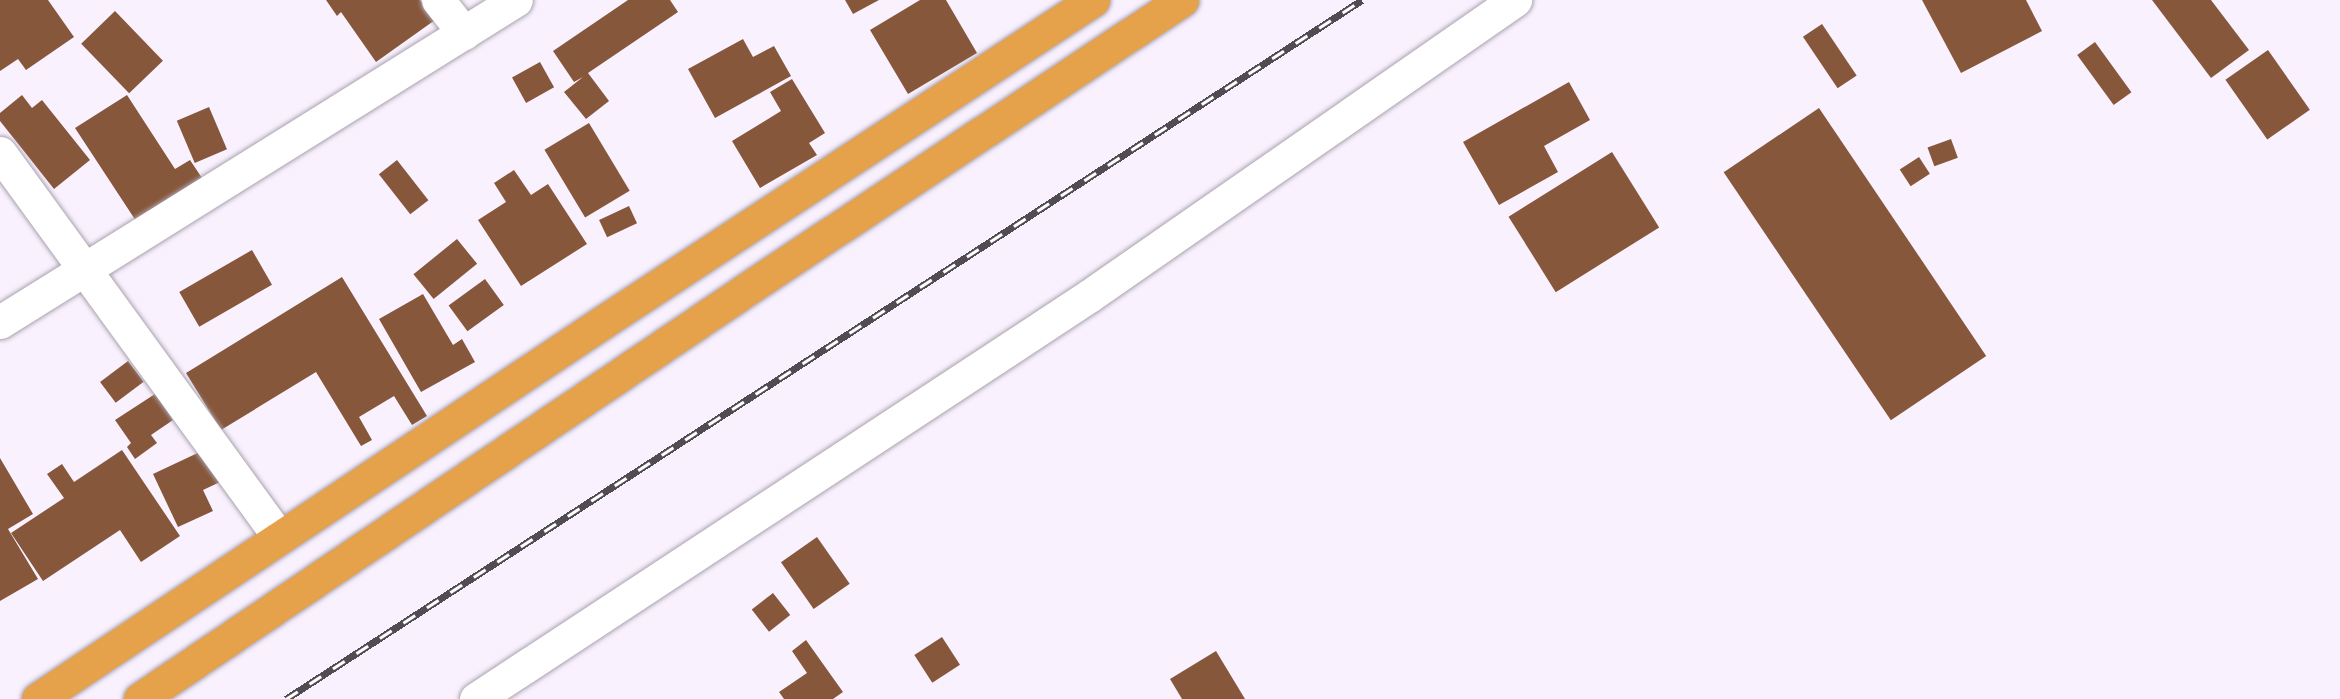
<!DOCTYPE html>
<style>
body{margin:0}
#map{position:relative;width:2340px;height:699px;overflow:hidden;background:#f9f1fe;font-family:Literata,serif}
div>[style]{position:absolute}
.building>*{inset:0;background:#87573b;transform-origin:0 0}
.roads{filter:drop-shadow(0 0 2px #aaa2ae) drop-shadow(0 0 2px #aaa2ae)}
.minor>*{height:33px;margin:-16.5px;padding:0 16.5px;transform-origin:16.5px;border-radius:16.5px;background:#fff}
.trunk>*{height:33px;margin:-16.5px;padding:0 16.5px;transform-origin:16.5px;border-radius:16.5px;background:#e6a24a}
.rail>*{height:7px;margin-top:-3.5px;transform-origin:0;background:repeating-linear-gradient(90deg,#fff 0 14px,#504c52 0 28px);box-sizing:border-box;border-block:2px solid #504c52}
span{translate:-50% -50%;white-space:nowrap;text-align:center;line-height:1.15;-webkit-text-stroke:6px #fff;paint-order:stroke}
</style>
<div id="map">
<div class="building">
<i style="clip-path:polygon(0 0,48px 0,74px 37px,26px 70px,18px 59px,0 71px)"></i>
<i style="clip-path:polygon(326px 0,420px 0,435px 20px,376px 62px,341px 12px,337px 16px)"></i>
<i style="clip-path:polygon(628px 0,670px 0,678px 12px,588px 73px,609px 101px,586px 119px,564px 92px,583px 77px,574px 82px,553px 51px)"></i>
<i style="clip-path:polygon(845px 0,879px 0,853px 14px)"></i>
<i style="clip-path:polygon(920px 0,946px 0,977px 53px,908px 94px,870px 30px)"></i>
<i style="clip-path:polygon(1922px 0,2026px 0,2042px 31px,1961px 73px)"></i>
<i style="clip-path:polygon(2152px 0,2211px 0,2249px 50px,2211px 78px)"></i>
<i style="left:115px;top:11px;width:69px;height:47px;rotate:46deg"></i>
<i style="left:1822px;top:24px;width:62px;height:23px;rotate:56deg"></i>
<i style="clip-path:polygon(743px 39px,753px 57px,774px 46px,791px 76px,715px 118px,688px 69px)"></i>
<i style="left:2095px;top:42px;width:62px;height:22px;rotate:54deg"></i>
<i style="left:2268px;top:50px;width:73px;height:52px;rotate:55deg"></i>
<i style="left:540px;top:62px;width:29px;height:32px;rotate:61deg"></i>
<i style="clip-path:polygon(792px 79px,825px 133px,809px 143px,817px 155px,760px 188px,732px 141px,781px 111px,770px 92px)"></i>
<i style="clip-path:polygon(1569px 82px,1590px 120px,1544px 146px,1558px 172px,1499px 205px,1463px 142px)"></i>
<i style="clip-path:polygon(22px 95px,32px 108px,42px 100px,90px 160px,54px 189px,0 121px,0 113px)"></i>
<i style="clip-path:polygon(127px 95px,175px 169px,190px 160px,202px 178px,136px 221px,75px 128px)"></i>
<i style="left:209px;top:107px;width:46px;height:35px;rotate:67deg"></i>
<i style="left:1819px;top:108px;width:299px;height:115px;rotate:56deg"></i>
<i style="left:589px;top:123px;width:79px;height:52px;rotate:59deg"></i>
<i style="left:1951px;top:139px;width:20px;height:25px;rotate:70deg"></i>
<i style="left:1612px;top:152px;width:89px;height:122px;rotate:58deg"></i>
<i style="left:1919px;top:157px;width:20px;height:23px;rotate:57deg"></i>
<i style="left:397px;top:160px;width:51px;height:23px;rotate:52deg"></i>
<i style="clip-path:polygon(514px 170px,531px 195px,548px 184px,587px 244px,521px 286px,478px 220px,506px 202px,494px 183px)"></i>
<i style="left:629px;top:206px;width:19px;height:33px;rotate:65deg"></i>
<i style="left:457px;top:239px;width:32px;height:56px;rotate:51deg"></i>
<i style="left:252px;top:250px;width:40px;height:84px;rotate:60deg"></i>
<i style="clip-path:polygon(342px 277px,427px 416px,412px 425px,394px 396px,359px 417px,372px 440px,361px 446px,316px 372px,221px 430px,186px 373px)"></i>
<i style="left:485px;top:279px;width:32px;height:45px;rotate:54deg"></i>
<i style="clip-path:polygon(423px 294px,453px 345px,462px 339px,475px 362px,421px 392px,379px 319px)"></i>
<i style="left:128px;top:361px;width:26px;height:35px;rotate:53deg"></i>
<i style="clip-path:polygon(155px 394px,173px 420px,151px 435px,157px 443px,135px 459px,127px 447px,131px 443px,115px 420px)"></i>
<i style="clip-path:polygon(122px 450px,180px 536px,141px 562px,120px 530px,43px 581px,11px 533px,64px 498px,47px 474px,62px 464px,74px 482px)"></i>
<i style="clip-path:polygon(204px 450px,220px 482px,203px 490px,213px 511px,178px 527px,153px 474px)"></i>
<i style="clip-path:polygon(0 458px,33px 514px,8px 529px,38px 579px,0 601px)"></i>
<i style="left:817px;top:537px;width:57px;height:44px;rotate:55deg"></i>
<i style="left:773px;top:593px;width:28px;height:27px;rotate:52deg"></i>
<i style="left:942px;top:637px;width:33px;height:33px;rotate:57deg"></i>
<i style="clip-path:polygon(806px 640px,843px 692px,833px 699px,784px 699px,779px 692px,807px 673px,792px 651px)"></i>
<i style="clip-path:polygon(1216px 651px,1245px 699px,1182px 699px,1170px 679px)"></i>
</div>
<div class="roads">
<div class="minor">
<i style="left:438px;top:0;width:42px;rotate:51.8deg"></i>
<i style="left:0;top:153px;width:475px;rotate:54deg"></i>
<i style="left:0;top:322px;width:608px;rotate:-31.97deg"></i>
<i style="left:476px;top:699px;width:734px;rotate:-33.32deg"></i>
<i style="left:1089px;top:296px;width:519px;rotate:-34.79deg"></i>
</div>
<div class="trunk">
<i style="left:38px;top:699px;width:676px;rotate:-33.71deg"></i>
<i style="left:600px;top:324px;width:590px;rotate:-33.31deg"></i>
<i style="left:140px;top:699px;width:740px;rotate:-34.03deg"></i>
<i style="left:753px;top:285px;width:515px;rotate:-33.6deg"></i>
</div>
</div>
<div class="rail">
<i style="left:286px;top:699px;width:1283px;rotate:-33.01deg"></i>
</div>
</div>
